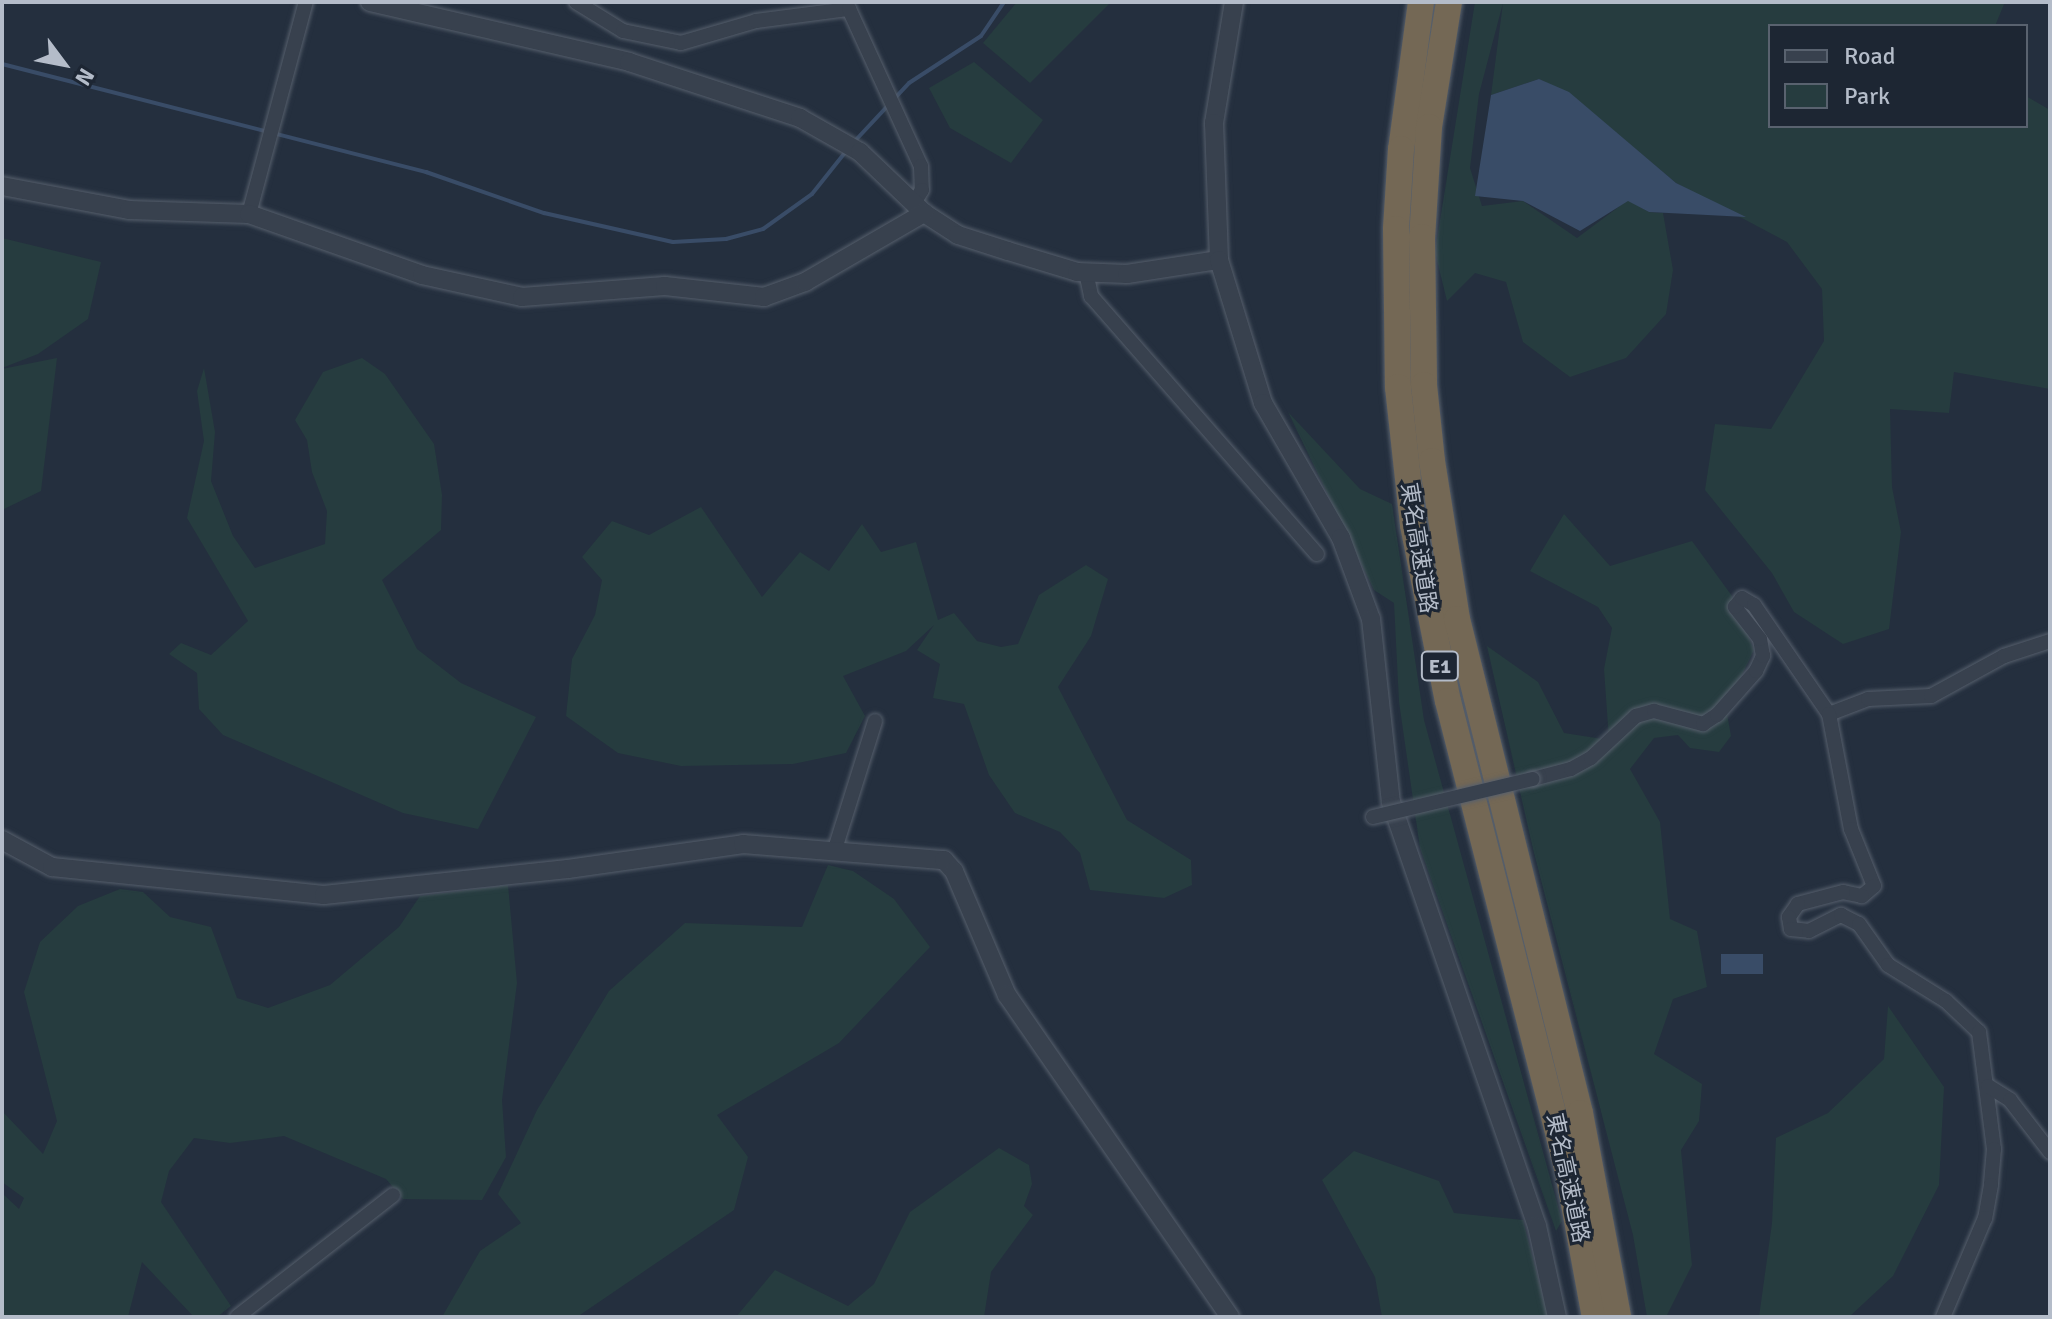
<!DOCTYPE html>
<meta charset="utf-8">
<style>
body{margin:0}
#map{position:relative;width:2052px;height:1319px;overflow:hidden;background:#242f3e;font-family:Signika,"Noto Sans JP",sans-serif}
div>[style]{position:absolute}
.green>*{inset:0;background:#263c3f}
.water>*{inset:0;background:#394c67;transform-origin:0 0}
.stream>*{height:4px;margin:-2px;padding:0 2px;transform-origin:2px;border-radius:2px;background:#394c67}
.roads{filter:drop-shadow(0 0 2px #565f6c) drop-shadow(0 0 2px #565f6c)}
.minor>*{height:14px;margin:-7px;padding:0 7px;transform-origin:7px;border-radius:7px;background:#38414e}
.tertiary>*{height:18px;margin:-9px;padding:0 9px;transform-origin:9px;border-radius:9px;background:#38414e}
.motorway>*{height:26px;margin:-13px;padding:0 13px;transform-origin:13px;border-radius:13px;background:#746855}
.bridges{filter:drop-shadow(0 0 2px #565f6c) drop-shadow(0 0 2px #565f6c)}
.minor-bridge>*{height:14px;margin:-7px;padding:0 7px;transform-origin:7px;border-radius:7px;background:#38414e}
span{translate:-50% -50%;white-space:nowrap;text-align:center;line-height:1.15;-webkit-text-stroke:6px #1d2633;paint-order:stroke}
.shield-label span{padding:2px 6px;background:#1d2633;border:2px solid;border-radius:6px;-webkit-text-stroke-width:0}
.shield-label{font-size:20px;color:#b4bcc9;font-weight:700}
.street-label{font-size:22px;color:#b4bcc9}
.frame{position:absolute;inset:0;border:4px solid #b4bcc9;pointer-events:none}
.legend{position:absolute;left:1768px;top:24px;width:260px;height:104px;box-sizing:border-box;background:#1d2633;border:2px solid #59626f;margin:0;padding:10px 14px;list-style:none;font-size:24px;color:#b4bcc9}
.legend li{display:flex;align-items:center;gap:16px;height:40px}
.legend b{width:40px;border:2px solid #59626f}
.north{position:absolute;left:24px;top:24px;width:80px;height:80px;-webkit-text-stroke:6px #1d2633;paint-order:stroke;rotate:122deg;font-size:22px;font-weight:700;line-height:32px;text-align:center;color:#b4bcc9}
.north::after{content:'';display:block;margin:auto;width:28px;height:36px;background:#b4bcc9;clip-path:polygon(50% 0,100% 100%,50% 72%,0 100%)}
</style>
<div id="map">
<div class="green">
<i style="clip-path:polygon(1017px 2px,1111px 2px,1030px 83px,983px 43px)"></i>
<i style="clip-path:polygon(1475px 2px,2005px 2px,1995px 26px,1770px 26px,1770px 126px,2026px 126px,2026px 96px,2050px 110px,2050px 389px,1954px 372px,1949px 413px,1890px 409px,1892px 487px,1901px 532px,1889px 629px,1843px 644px,1794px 612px,1772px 573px,1705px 490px,1715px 424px,1771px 429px,1824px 341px,1822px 289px,1787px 242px,1676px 183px,1575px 98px,1539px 79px,1491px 95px,1503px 3px,1479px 94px,1470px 168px,1482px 206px,1523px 201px,1577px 238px,1628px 200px,1649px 212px,1663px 213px,1673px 270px,1666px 314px,1626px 358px,1570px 377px,1523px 342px,1506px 282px,1475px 273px,1447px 301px,1435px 252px)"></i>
<i style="clip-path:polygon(974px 62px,1043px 120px,1011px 163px,950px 128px,929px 88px)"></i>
<i style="clip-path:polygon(2px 238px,101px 262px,88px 319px,38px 354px,2px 368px)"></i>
<i style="clip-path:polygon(57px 358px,41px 491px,2px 510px,2px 369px)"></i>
<i style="clip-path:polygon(362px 358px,385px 374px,434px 444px,442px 495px,441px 530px,382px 580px,417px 649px,461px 683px,536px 717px,478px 829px,403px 813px,223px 735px,199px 709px,197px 673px,169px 654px,181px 643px,211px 655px,248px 621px,187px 518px,204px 441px,197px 391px,204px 368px,215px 432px,211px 481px,233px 536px,255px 568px,325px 544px,327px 511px,312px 472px,307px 440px,295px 420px,323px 372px)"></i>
<i style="clip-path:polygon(1288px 412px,1360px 489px,1392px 504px,1424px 720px,1562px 1221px,1556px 1231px,1420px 848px,1399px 702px,1394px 603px,1374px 590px)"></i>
<i style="clip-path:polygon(701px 507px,762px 597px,800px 552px,829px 571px,862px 524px,881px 552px,916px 542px,938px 620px,954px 613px,977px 641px,1001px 647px,1018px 644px,1039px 595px,1086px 565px,1108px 579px,1091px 636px,1058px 687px,1127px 820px,1191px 860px,1192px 885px,1164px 898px,1090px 890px,1080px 853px,1060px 832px,1015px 813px,989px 775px,964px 704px,933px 698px,940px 664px,917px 650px,934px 625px,906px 651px,843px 676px,865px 716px,846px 753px,793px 764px,681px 766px,618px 753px,566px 716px,572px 659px,595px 615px,602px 580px,582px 557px,612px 521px,649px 535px)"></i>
<i style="clip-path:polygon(1564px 514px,1610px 566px,1692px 541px,1732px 596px,1754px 650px,1726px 708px,1731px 736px,1719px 752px,1690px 748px,1678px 735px,1654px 738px,1630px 769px,1660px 822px,1670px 919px,1697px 931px,1707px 987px,1673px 999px,1654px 1054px,1702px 1084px,1699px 1121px,1681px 1150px,1692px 1265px,1666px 1317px,1647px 1317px,1633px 1235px,1533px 849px,1487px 646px,1538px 682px,1564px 733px,1609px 740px,1604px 669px,1612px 628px,1598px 607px,1530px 571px)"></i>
<i style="clip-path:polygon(828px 865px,853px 871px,894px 899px,930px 947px,839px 1043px,717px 1115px,748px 1157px,734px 1210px,577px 1317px,442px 1317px,480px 1251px,521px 1223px,498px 1194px,537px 1110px,609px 991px,685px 923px,802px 927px)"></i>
<i style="clip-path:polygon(508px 885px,517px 983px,502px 1100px,506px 1157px,482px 1200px,403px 1199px,386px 1179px,284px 1136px,230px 1143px,194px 1138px,169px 1171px,161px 1202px,231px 1306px,217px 1317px,194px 1317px,142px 1262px,128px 1317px,2px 1317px,2px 1193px,19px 1209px,24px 1198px,2px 1182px,2px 1111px,43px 1154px,57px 1121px,24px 992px,40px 942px,78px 906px,120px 889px,143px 892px,170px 917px,211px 927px,237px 998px,268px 1008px,330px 985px,399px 927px,420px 896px)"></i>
<i style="clip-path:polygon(1888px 1006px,1944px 1087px,1939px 1185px,1893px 1276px,1849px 1317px,1759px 1317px,1772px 1223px,1776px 1138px,1828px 1113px,1884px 1059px)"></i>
<i style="clip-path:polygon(999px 1148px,1029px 1165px,1032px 1184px,1024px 1206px,1033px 1215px,991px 1272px,984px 1317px,736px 1317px,775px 1270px,848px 1306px,874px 1284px,910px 1212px)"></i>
<i style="clip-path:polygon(1354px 1151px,1439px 1181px,1454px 1213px,1523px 1220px,1548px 1317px,1382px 1317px,1375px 1277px,1322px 1180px)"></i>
</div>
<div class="water">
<i style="clip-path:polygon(1539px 79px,1569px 92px,1676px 183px,1746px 217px,1649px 212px,1628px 201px,1580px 231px,1523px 201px,1475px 196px,1491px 95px)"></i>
<i style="left:1721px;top:954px;width:42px;height:20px"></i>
</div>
<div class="stream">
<i style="left:2px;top:64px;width:438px;rotate:14.3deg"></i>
<i style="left:426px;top:172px;width:125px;rotate:19.2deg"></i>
<i style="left:544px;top:213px;width:132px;rotate:12.7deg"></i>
<i style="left:673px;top:242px;width:53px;rotate:-3.2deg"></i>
<i style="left:726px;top:239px;width:38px;rotate:-15deg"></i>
<i style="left:763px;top:229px;width:60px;rotate:-35.5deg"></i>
<i style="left:812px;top:194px;width:56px;rotate:-51.5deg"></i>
<i style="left:853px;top:143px;width:82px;rotate:-47deg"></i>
<i style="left:909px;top:83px;width:86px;rotate:-33.1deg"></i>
<i style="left:981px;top:36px;width:41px;rotate:-55.9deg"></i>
</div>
<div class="roads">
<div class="minor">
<i style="left:576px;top:2px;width:55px;rotate:31.7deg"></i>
<i style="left:623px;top:31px;width:59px;rotate:11.7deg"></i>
<i style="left:681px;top:43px;width:78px;rotate:-16.3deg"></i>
<i style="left:756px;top:21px;width:94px;rotate:-7.4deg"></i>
<i style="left:849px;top:9px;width:173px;rotate:65.4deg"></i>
<i style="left:921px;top:166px;width:24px;rotate:88deg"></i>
<i style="left:922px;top:190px;width:15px;rotate:122deg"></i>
<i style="left:249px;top:214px;width:220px;rotate:-75deg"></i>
<i style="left:1086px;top:272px;width:25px;rotate:78deg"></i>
<i style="left:1091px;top:296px;width:343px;rotate:48.8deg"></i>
<i style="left:1829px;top:714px;width:42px;rotate:-21deg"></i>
<i style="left:1868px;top:699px;width:63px;rotate:-2.7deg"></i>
<i style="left:1931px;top:696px;width:83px;rotate:-28.7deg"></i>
<i style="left:2004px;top:656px;width:48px;rotate:-18.1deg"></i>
<i style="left:1533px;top:779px;width:39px;rotate:-15deg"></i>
<i style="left:1571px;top:769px;width:23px;rotate:-29deg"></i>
<i style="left:1591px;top:758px;width:62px;rotate:-43deg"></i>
<i style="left:1636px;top:716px;width:19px;rotate:-16deg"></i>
<i style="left:1654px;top:711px;width:51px;rotate:14.9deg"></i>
<i style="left:1703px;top:724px;width:17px;rotate:-33deg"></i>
<i style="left:1717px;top:715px;width:59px;rotate:-48.4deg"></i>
<i style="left:1756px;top:671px;width:17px;rotate:-65deg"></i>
<i style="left:1763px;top:656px;width:17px;rotate:-100deg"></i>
<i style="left:1760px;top:639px;width:41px;rotate:-128deg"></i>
<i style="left:1735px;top:607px;width:11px;rotate:-52deg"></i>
<i style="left:1742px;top:598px;width:14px;rotate:30deg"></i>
<i style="left:1754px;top:605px;width:132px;rotate:55.5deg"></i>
<i style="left:1829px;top:714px;width:117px;rotate:79.2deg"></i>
<i style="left:1851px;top:829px;width:61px;rotate:68deg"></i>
<i style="left:1874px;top:886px;width:16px;rotate:140deg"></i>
<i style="left:1862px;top:896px;width:19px;rotate:-168deg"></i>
<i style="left:1843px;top:892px;width:47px;rotate:165.1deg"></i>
<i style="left:1798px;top:904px;width:16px;rotate:125deg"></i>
<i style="left:1789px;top:917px;width:12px;rotate:81deg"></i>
<i style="left:1791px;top:929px;width:18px;rotate:6deg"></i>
<i style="left:1809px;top:931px;width:36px;rotate:-27deg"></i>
<i style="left:1841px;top:915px;width:20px;rotate:27deg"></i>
<i style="left:1859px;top:924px;width:50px;rotate:54.7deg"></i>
<i style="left:1888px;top:965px;width:68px;rotate:31.8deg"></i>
<i style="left:1946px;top:1001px;width:45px;rotate:43.2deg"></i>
<i style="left:1979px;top:1032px;width:118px;rotate:82.7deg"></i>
<i style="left:1994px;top:1149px;width:36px;rotate:95deg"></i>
<i style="left:1991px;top:1185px;width:34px;rotate:100deg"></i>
<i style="left:1985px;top:1218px;width:108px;rotate:113deg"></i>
<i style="left:835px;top:849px;width:134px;rotate:-72.6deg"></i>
<i style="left:1988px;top:1086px;width:26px;rotate:32deg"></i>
<i style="left:2010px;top:1100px;width:66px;rotate:52.4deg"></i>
<i style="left:237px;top:1317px;width:198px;rotate:-38deg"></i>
</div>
<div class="tertiary">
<i style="left:370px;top:2px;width:266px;rotate:13deg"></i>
<i style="left:629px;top:62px;width:180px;rotate:18.1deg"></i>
<i style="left:800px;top:118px;width:69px;rotate:29.5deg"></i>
<i style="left:860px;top:152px;width:88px;rotate:43.6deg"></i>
<i style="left:924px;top:213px;width:40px;rotate:32.9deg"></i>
<i style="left:958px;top:235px;width:52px;rotate:17.7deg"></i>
<i style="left:1008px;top:251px;width:72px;rotate:16.9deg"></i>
<i style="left:1077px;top:272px;width:50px;rotate:2.3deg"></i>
<i style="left:1127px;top:274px;width:93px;rotate:-8.7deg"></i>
<i style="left:1234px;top:2px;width:123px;rotate:99.4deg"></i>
<i style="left:1214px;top:123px;width:137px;rotate:87.9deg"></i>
<i style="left:1219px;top:260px;width:150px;rotate:72.9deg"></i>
<i style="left:1263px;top:403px;width:156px;rotate:60deg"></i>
<i style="left:1341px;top:538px;width:86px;rotate:69.7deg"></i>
<i style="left:1371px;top:619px;width:184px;rotate:83.8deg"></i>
<i style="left:1391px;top:802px;width:448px;rotate:71deg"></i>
<i style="left:1537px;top:1226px;width:93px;rotate:77.6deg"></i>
<i style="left:2px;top:186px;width:129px;rotate:10.7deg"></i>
<i style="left:129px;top:210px;width:120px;rotate:1.9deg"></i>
<i style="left:249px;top:214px;width:183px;rotate:19.4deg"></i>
<i style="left:422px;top:275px;width:102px;rotate:12.4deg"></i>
<i style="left:522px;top:297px;width:143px;rotate:-4.4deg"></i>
<i style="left:665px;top:286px;width:100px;rotate:6.3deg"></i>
<i style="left:764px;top:297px;width:44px;rotate:-20.1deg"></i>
<i style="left:805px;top:282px;width:138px;rotate:-30.1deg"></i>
<i style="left:2px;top:840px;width:57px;rotate:28.4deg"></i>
<i style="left:52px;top:867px;width:273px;rotate:5.9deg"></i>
<i style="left:324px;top:895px;width:245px;rotate:-6.1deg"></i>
<i style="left:568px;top:869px;width:177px;rotate:-8.1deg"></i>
<i style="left:743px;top:844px;width:202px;rotate:4.6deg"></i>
<i style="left:944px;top:860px;width:15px;rotate:48deg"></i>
<i style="left:954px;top:871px;width:135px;rotate:66.9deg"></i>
<i style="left:1007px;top:995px;width:392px;rotate:55.3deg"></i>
</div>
<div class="motorway">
<i style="left:1421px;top:2px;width:148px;rotate:97.7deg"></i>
<i style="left:1401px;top:149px;width:80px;rotate:93.6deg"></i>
<i style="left:1396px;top:229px;width:158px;rotate:89.3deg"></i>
<i style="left:1398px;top:387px;width:139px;rotate:83.8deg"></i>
<i style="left:1413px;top:525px;width:179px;rotate:78.8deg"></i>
<i style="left:1448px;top:701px;width:486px;rotate:75.7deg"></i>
<i style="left:1568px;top:1172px;width:147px;rotate:79.5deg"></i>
<i style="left:1449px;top:2px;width:127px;rotate:99.1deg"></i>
<i style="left:1429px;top:127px;width:110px;rotate:93.6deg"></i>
<i style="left:1422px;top:237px;width:148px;rotate:89.2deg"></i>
<i style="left:1424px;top:385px;width:76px;rotate:84deg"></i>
<i style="left:1432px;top:461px;width:160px;rotate:81deg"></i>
<i style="left:1457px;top:619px;width:509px;rotate:76.02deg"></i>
<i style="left:1580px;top:1113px;width:208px;rotate:79.4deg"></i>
</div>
</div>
<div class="bridges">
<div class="minor-bridge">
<i style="left:1373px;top:817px;width:164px;rotate:-13.4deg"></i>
</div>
</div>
<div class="shield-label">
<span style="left:1440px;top:666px">E1</span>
</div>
<div class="street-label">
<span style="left:1419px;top:548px;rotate:81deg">東名高速道路</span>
<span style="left:1568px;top:1178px;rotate:78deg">東名高速道路</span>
</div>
<div class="frame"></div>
<ul class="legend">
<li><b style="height:10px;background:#38414e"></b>Road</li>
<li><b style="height:22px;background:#263c3f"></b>Park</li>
</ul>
<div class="north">N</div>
</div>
